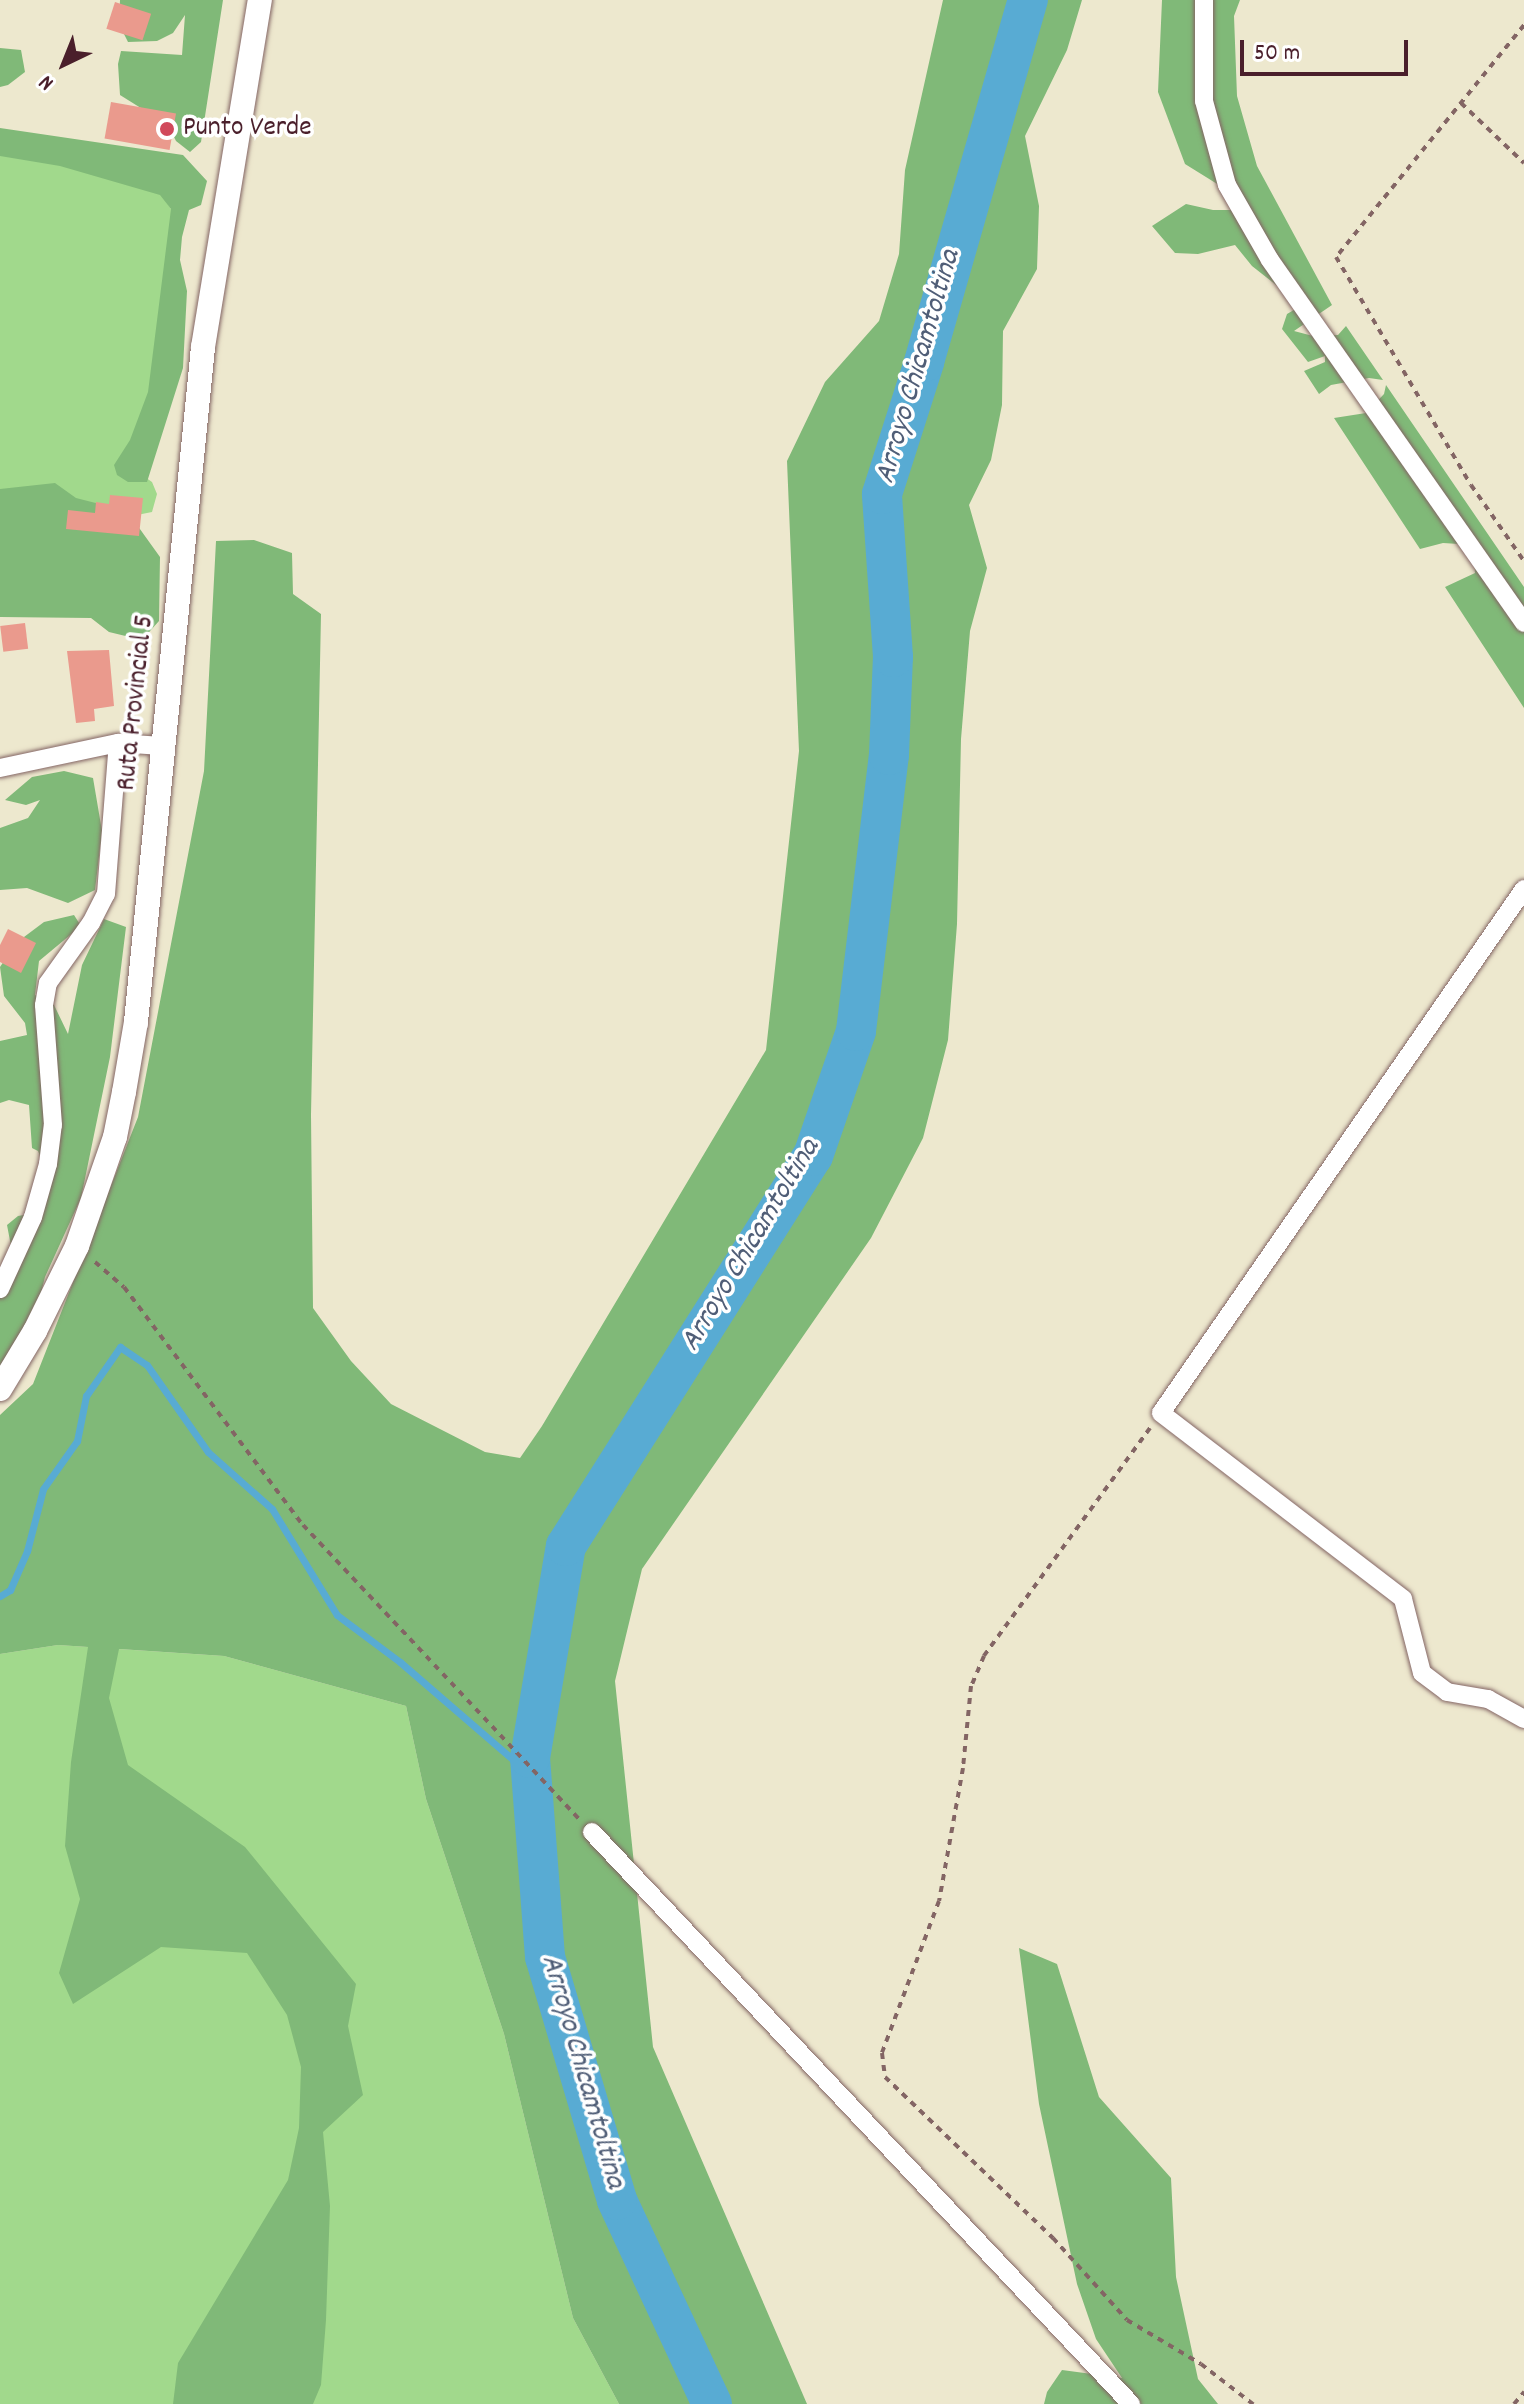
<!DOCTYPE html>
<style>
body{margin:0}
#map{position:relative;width:1524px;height:2404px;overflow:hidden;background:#ede8ce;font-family:Dekko,sans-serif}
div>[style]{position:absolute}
.green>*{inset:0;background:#a1d98c}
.forest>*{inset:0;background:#80b978}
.stream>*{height:7px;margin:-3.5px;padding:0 3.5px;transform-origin:3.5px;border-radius:3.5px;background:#58abd3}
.river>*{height:40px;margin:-20px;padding:0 20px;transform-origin:20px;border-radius:20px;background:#58abd3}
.building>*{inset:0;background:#ea9a8d;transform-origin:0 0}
.path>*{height:4px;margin-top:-2px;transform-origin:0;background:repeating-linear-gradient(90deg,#836564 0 6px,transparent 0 12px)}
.roads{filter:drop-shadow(0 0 2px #836564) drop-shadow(0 0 2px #836564)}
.street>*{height:18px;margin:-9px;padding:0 9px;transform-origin:9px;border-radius:9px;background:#fff}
.secondary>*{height:24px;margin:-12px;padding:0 12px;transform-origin:12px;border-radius:12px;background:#fff}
.dots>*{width:22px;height:22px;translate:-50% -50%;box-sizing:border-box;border:4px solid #fff;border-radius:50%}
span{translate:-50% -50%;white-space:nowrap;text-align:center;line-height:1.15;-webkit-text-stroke:7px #fff;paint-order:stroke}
.poi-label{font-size:28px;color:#4a1f2b}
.left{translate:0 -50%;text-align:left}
.street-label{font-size:28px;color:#4a1f2b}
.water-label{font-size:30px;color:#505e77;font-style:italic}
.north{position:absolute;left:24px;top:24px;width:80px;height:80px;-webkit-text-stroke:6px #fff;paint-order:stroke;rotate:223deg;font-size:22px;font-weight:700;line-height:32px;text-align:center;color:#4a1f2b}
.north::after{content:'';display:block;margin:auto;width:28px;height:36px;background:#4a1f2b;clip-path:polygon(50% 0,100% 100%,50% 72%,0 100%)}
.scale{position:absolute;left:1240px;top:40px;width:168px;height:36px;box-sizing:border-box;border:4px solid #4a1f2b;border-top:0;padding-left:10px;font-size:24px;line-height:28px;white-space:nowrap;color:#4a1f2b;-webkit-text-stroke:6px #fff;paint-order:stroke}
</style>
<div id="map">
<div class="green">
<i style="clip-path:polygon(0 139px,143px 165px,171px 209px,171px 281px,135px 470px,152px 482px,157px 494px,152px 512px,137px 515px,0 498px)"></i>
<i style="clip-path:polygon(58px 1645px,224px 1656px,406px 1706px,426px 1799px,504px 2034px,573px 2318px,619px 2404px,0 2404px,0 1654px)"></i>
</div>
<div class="forest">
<i style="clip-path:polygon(120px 0,223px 0,201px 142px,190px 152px,176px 141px,168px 125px,120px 95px,118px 64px,121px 51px,182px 55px,185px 15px,173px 33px,157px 41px,128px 42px,119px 24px)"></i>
<i style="clip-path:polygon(943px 0,1082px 0,1067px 50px,1025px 136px,1039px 206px,1037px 269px,1003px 331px,1002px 405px,991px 460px,969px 505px,987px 568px,970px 631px,961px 739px,957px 924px,948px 1040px,923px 1138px,871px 1238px,642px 1569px,615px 1681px,653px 2047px,807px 2404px,619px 2404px,573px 2318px,504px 2034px,426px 1799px,406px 1706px,224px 1656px,119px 1649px,109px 1698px,128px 1765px,245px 1847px,356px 1984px,348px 2026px,363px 2095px,323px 2132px,330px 2206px,326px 2320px,321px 2385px,313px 2404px,173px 2404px,178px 2363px,288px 2180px,299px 2128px,301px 2067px,287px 2015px,247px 1953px,161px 1947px,73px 2004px,59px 1973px,80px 1899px,65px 1846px,71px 1762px,88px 1647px,58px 1645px,0 1654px,0 1415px,33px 1384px,138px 1117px,204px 771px,216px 541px,254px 540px,292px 553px,293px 594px,321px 614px,311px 1115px,313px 1308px,351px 1361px,391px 1404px,485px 1452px,520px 1458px,542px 1426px,766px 1050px,799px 751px,787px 461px,825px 382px,879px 321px,899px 254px,905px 170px)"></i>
<i style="clip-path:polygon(1162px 0,1240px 0,1234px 16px,1237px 96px,1257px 166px,1332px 305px,1294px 331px,1313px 336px,1338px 335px,1346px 326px,1383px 380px,1369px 378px,1331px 385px,1319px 394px,1304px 371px,1325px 362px,1325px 356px,1308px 362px,1282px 329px,1287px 314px,1299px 307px,1299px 303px,1252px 266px,1235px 245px,1198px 254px,1175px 253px,1152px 226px,1186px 204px,1213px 210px,1231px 210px,1243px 200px,1185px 164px,1158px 92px)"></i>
<i style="clip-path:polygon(0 48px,21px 50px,25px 72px,8px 85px,0 87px)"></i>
<i style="clip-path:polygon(0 128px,183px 155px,207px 181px,201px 205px,189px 210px,182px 237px,180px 260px,187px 291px,183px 368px,147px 482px,128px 482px,117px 475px,114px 465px,130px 440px,148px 392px,171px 209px,160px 195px,60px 166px,0 156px)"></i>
<i style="clip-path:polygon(1386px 385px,1524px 587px,1524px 708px,1445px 587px,1475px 573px,1474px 559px,1459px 544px,1443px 543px,1420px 549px,1334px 418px,1366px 413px,1384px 394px)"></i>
<i style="clip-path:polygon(55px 483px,76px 498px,127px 511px,160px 557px,159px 621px,142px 640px,109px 632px,91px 618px,0 617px,0 489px)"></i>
<i style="clip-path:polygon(64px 771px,93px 778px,102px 831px,95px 890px,68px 903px,27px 888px,0 890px,0 828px,28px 818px,40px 800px,26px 805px,5px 800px,32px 777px)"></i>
<i style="clip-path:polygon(74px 915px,81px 926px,39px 961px,35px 995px,54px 1005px,68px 1034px,82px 965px,104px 919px,126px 927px,110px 1057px,81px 1198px,45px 1277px,35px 1317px,0 1371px,0 1282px,15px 1267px,7px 1225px,18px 1216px,41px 1212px,51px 1182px,38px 1151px,32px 1148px,29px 1105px,9px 1100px,0 1103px,0 1041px,27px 1035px,25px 1023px,4px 996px,0 967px,16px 943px,44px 922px)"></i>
<i style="clip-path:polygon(1019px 1948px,1057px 1964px,1099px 2097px,1171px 2178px,1176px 2277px,1198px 2379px,1218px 2404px,1044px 2404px,1047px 2392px,1062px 2370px,1122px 2378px,1096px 2339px,1077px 2284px,1039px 2104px)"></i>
</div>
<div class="stream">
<i style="left:0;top:1596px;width:12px;rotate:-31deg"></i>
<i style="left:10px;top:1590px;width:43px;rotate:-66.4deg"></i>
<i style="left:27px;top:1551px;width:64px;rotate:-75.5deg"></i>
<i style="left:43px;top:1489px;width:59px;rotate:-54.7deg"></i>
<i style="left:77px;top:1441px;width:46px;rotate:-78.7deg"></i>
<i style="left:86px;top:1396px;width:60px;rotate:-55.2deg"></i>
<i style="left:120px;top:1347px;width:32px;rotate:34deg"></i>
<i style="left:147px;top:1365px;width:106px;rotate:55deg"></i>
<i style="left:208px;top:1452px;width:86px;rotate:41.7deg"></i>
<i style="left:272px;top:1509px;width:124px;rotate:58.5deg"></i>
<i style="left:337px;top:1615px;width:79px;rotate:36.7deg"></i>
<i style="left:400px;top:1662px;width:174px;rotate:40.8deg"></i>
<i style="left:708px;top:2394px;width:10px;rotate:84deg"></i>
</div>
<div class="river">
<i style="left:712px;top:2404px;width:225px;rotate:-115deg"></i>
<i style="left:617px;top:2200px;width:253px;rotate:-106.5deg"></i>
<i style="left:545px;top:1957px;width:200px;rotate:-94.3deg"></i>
<i style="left:530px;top:1758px;width:215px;rotate:-80.4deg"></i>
<i style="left:566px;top:1546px;width:462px;rotate:-57.7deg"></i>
<i style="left:813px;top:1156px;width:132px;rotate:-71deg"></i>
<i style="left:856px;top:1031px;width:278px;rotate:-83.2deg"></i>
<i style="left:889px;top:755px;width:98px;rotate:-87.7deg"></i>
<i style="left:893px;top:657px;width:163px;rotate:-93.9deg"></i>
<i style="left:882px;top:494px;width:139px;rotate:-72.3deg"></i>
<i style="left:924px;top:362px;width:377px;rotate:-74deg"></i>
</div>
<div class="building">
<i style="left:115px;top:2px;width:38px;height:28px;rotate:18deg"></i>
<i style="left:111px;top:102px;width:66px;height:37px;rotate:10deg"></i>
<i style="clip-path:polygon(110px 495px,143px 498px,139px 536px,66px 529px,68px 510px,95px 513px,96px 502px,109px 504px)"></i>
<i style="left:25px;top:623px;width:26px;height:25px;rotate:83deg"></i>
<i style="clip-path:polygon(109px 650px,114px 706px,94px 709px,95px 721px,76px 723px,67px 651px)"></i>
<i style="clip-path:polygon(8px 929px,36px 943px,21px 973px,0 962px,0 945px)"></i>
</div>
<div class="path">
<i style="left:1524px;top:25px;width:299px;rotate:129deg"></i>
<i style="left:1336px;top:257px;width:265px;rotate:59.4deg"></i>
<i style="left:1471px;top:485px;width:93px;rotate:55.1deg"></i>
<i style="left:1461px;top:103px;width:87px;rotate:43.6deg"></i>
<i style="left:95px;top:1262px;width:38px;rotate:41deg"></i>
<i style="left:124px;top:1287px;width:298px;rotate:53.1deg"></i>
<i style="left:303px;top:1525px;width:403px;rotate:46.8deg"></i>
<i style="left:1150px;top:1428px;width:282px;rotate:126.1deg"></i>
<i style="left:984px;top:1656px;width:33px;rotate:113deg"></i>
<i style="left:971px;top:1686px;width:82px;rotate:95.6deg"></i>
<i style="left:963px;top:1768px;width:135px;rotate:100.2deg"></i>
<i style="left:939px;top:1901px;width:162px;rotate:110.6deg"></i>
<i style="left:882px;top:2053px;width:24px;rotate:83deg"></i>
<i style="left:885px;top:2077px;width:233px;rotate:43.8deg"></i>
<i style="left:1053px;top:2238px;width:110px;rotate:47.9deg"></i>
<i style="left:1127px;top:2320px;width:86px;rotate:30.7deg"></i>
<i style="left:1201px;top:2364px;width:66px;rotate:37.6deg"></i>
<i style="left:1514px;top:2404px;width:16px;rotate:-50deg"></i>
</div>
<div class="roads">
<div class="street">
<i style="left:1204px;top:0;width:101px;rotate:90deg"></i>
<i style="left:1204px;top:101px;width:87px;rotate:74.7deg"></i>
<i style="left:1227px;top:185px;width:86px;rotate:60.2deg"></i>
<i style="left:1270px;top:260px;width:443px;rotate:55deg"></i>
<i style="left:0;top:768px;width:121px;rotate:-12deg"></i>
<i style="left:118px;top:743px;width:44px;rotate:3.9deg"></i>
<i style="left:1524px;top:889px;width:637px;rotate:124.71deg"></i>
<i style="left:1161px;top:1413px;width:305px;rotate:37.5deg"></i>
<i style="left:1403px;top:1599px;width:76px;rotate:75.6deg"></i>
<i style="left:1422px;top:1673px;width:31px;rotate:37deg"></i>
<i style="left:1447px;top:1692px;width:42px;rotate:9.7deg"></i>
<i style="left:1488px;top:1699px;width:41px;rotate:29.1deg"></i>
<i style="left:0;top:1289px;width:79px;rotate:-65.4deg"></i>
<i style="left:33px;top:1217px;width:55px;rotate:-74.2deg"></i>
<i style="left:48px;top:1164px;width:39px;rotate:-83deg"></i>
<i style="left:53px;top:1125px;width:120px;rotate:-94.3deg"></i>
<i style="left:44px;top:1005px;width:22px;rotate:-80deg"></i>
<i style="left:48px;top:983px;width:74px;rotate:-54.4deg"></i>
<i style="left:91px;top:923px;width:33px;rotate:-63deg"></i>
<i style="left:106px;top:894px;width:151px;rotate:-85.5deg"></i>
<i style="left:592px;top:1832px;width:786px;rotate:46.7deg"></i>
</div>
<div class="secondary">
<i style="left:0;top:1389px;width:68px;rotate:-58.9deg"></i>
<i style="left:35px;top:1331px;width:95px;rotate:-63.7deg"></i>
<i style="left:77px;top:1246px;width:115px;rotate:-70.8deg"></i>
<i style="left:115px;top:1137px;width:46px;rotate:-78.7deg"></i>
<i style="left:124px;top:1092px;width:71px;rotate:-80.3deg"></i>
<i style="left:136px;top:1022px;width:678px;rotate:-84.33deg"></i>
<i style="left:203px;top:347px;width:352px;rotate:-80.7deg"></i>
</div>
</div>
<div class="dots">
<i style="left:167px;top:129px;background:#d1495b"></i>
</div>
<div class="poi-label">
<span class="left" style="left:183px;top:129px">Punto Verde</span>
</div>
<div class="street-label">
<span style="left:137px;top:703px;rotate:-84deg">Ruta Provincial 5</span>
</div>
<div class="water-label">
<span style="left:920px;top:367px;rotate:-74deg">Arroyo Chicamtoltina</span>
<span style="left:752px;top:1246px;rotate:-59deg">Arroyo Chicamtoltina</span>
<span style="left:581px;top:2072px;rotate:74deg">Arroyo Chicamtoltina</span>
</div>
<div class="north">N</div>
<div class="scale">50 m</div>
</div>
